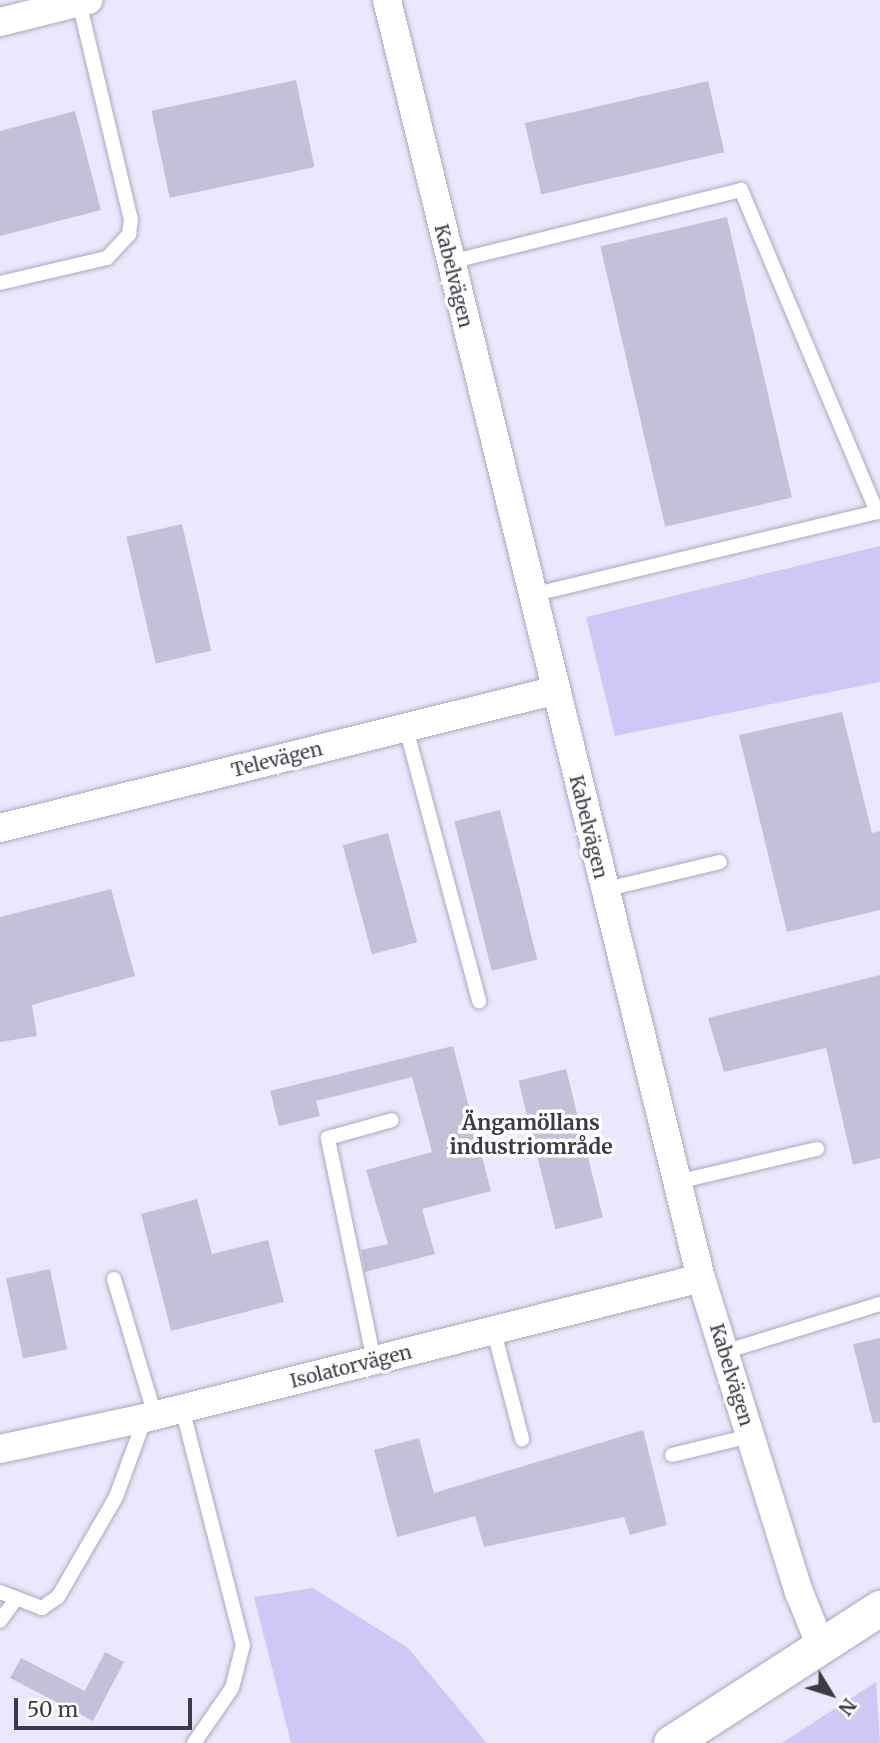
<!DOCTYPE html>
<meta charset="utf-8">
<style>
body{margin:0}
#map{position:relative;width:880px;height:1743px;overflow:hidden;background:#eae8fc;font-family:Merriweather,serif}
div>[style]{position:absolute}
.green>*{inset:0;background:#cec8f6}
.building>*{inset:0;background:#c3c0d9;transform-origin:0 0}
.roads{filter:drop-shadow(0 0 2px #aba8c0) drop-shadow(0 0 2px #aba8c0)}
.service>*{height:14px;margin:-7px;padding:0 7px;transform-origin:7px;border-radius:7px;background:#fff}
.minor>*{height:28px;margin:-14px;padding:0 14px;transform-origin:14px;border-radius:14px;background:#fff}
.tertiary>*{height:35px;margin:-17.5px;padding:0 17.5px;transform-origin:17.5px;border-radius:17.5px;background:#fff}
span{translate:-50% -50%;white-space:nowrap;text-align:center;line-height:1.15;-webkit-text-stroke:7px #fff;paint-order:stroke}
.street-label{font-size:19px;color:#3d3c46}
.neighbourhood-label{font-size:21px;color:#3d3c46;font-weight:700}
.north{position:absolute;left:796px;top:1659px;width:70px;height:70px;-webkit-text-stroke:5px #fff;paint-order:stroke;rotate:128deg;font-size:19px;font-weight:700;line-height:28px;text-align:center;color:#3d3c46}
.north::after{content:'';display:block;margin:auto;width:24px;height:32px;background:#3d3c46;clip-path:polygon(50% 0,100% 100%,50% 72%,0 100%)}
.scale{position:absolute;left:14px;top:1698px;width:178px;height:32px;box-sizing:border-box;border:4px solid #3d3c46;border-top:0;padding-left:9px;font-size:21px;line-height:24px;white-space:nowrap;color:#3d3c46;-webkit-text-stroke:5px #fff;paint-order:stroke}
</style>
<div id="map">
<div class="green">
<i style="clip-path:polygon(880px 546px,880px 682px,615px 736px,586px 617px)"></i>
<i style="clip-path:polygon(313px 1588px,408px 1648px,487px 1743px,291px 1743px,254px 1597px)"></i>
<i style="clip-path:polygon(876px 1682px,880px 1743px,782px 1743px)"></i>
</div>
<div class="building">
<i style="left:296px;top:80px;width:89px;height:148px;rotate:78deg"></i>
<i style="left:708px;top:81px;width:73px;height:188px;rotate:77deg"></i>
<i style="clip-path:polygon(75px 111px,101px 210px,0 236px,0 131px)"></i>
<i style="left:727px;top:217px;width:288px;height:130px;rotate:77deg"></i>
<i style="left:182px;top:524px;width:130px;height:57px;rotate:77deg"></i>
<i style="clip-path:polygon(842px 712px,872px 833px,880px 831px,880px 910px,787px 932px,739px 735px)"></i>
<i style="left:500px;top:810px;width:154px;height:47px;rotate:76deg"></i>
<i style="left:388px;top:833px;width:113px;height:47px;rotate:75deg"></i>
<i style="clip-path:polygon(111px 889px,135px 976px,32px 1005px,37px 1036px,0 1042px,0 917px)"></i>
<i style="clip-path:polygon(880px 975px,880px 1158px,853px 1165px,826px 1048px,724px 1072px,708px 1018px)"></i>
<i style="clip-path:polygon(453px 1046px,491px 1191px,422px 1209px,435px 1254px,365px 1272px,361px 1250px,388px 1244px,366px 1170px,432px 1152px,412px 1077px,316px 1101px,320px 1116px,279px 1126px,270px 1091px)"></i>
<i style="left:566px;top:1069px;width:153px;height:49px;rotate:76deg"></i>
<i style="clip-path:polygon(197px 1199px,212px 1254px,268px 1240px,284px 1302px,171px 1331px,141px 1214px)"></i>
<i style="left:50px;top:1269px;width:82px;height:45px;rotate:78deg"></i>
<i style="clip-path:polygon(880px 1338px,880px 1422px,873px 1423px,853px 1344px)"></i>
<i style="clip-path:polygon(643px 1430px,667px 1525px,630px 1535px,624px 1517px,484px 1547px,475px 1516px,397px 1537px,374px 1450px,419px 1438px,434px 1493px)"></i>
<i style="clip-path:polygon(105px 1652px,124px 1662px,93px 1721px,10px 1678px,21px 1658px,85px 1691px)"></i>
</div>
<div class="roads">
<div class="service">
<i style="left:450px;top:262px;width:300px;rotate:-13.9deg"></i>
<i style="left:741px;top:190px;width:350px;rotate:67.1deg"></i>
<i style="left:877px;top:512px;width:357px;rotate:166.5deg"></i>
<i style="left:0;top:283px;width:110px;rotate:-13.2deg"></i>
<i style="left:107px;top:258px;width:33px;rotate:-47deg"></i>
<i style="left:129px;top:234px;width:14px;rotate:-82deg"></i>
<i style="left:131px;top:220px;width:224px;rotate:-103.4deg"></i>
<i style="left:406px;top:728px;width:283px;rotate:75deg"></i>
<i style="left:603px;top:890px;width:120px;rotate:-13.5deg"></i>
<i style="left:677px;top:1182px;width:144px;rotate:-13.3deg"></i>
<i style="left:114px;top:1279px;width:143px;rotate:73.3deg"></i>
<i style="left:494px;top:1332px;width:111px;rotate:75.3deg"></i>
<i style="left:724px;top:1352px;width:163px;rotate:-17.1deg"></i>
<i style="left:374px;top:1361px;width:228px;rotate:-101.7deg"></i>
<i style="left:328px;top:1138px;width:66px;rotate:-15.7deg"></i>
<i style="left:182px;top:1408px;width:245px;rotate:75.6deg"></i>
<i style="left:243px;top:1645px;width:44px;rotate:104.3deg"></i>
<i style="left:232px;top:1688px;width:67px;rotate:124.6deg"></i>
<i style="left:672px;top:1455px;width:80px;rotate:-13.7deg"></i>
<i style="left:0;top:1592px;width:45px;rotate:20.9deg"></i>
<i style="left:42px;top:1608px;width:19px;rotate:-35deg"></i>
<i style="left:58px;top:1597px;width:116px;rotate:-59.9deg"></i>
<i style="left:116px;top:1497px;width:84px;rotate:-69.8deg"></i>
<i style="left:0;top:1621px;width:26px;rotate:-54deg"></i>
</div>
<div class="minor">
<i style="left:387px;top:0;width:1316px;rotate:76.2deg"></i>
<i style="left:701px;top:1278px;width:329px;rotate:72.7deg"></i>
<i style="left:799px;top:1592px;width:56px;rotate:68deg"></i>
<i style="left:0;top:22px;width:91px;rotate:-14deg"></i>
<i style="left:0;top:828px;width:570px;rotate:-13.91deg"></i>
<i style="left:0;top:1449px;width:148px;rotate:-12.1deg"></i>
<i style="left:145px;top:1418px;width:573px;rotate:-14.13deg"></i>
</div>
<div class="tertiary">
<i style="left:671px;top:1743px;width:249px;rotate:-32.9deg"></i>
</div>
</div>
<div class="street-label">
<span style="left:453px;top:276px;rotate:76deg">Kabelvägen</span>
<span style="left:277px;top:760px;rotate:-14deg">Televägen</span>
<span style="left:588px;top:827px;rotate:76deg">Kabelvägen</span>
<span style="left:351px;top:1367px;rotate:-14deg">Isolatorvägen</span>
<span style="left:731px;top:1375px;rotate:73deg">Kabelvägen</span>
</div>
<div class="neighbourhood-label">
<span style="left:531px;top:1135px">Ängamöllans<br>industriområde</span>
</div>
<div class="north">N</div>
<div class="scale">50 m</div>
</div>
